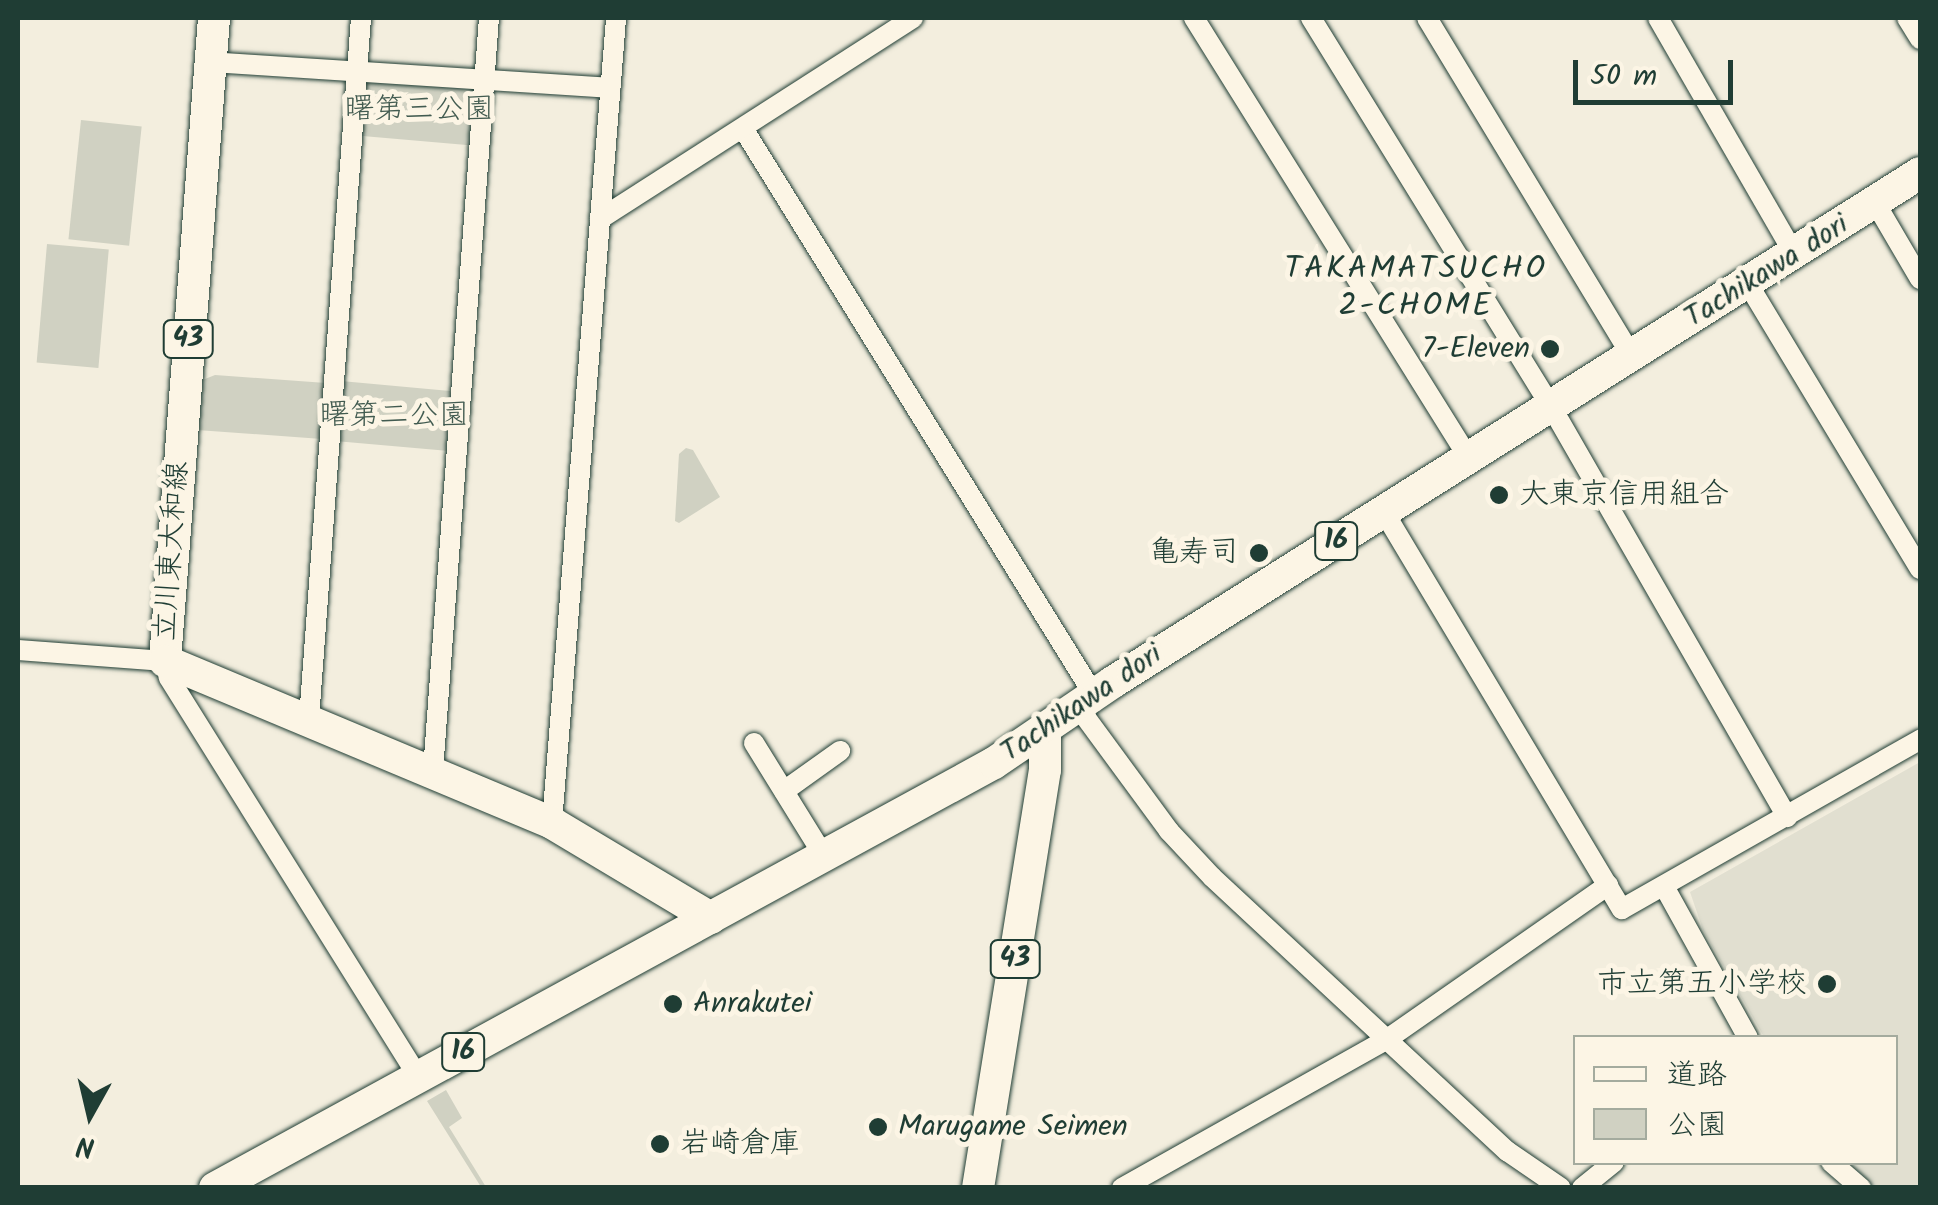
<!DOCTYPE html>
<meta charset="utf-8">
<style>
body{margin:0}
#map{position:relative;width:1938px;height:1205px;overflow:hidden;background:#f3eede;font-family:Kalam,"Klee One",sans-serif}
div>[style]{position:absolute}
.built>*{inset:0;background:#e1dfd0}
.green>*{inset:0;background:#d0d1c2;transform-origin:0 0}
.roads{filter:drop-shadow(0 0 2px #1f3d34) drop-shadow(0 0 2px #1f3d34)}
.minor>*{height:20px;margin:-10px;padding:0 10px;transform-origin:10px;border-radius:10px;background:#fcf5e5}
.primary>*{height:32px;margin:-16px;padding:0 16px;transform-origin:16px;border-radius:16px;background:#fcf5e5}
.dots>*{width:28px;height:28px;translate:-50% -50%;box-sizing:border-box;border:5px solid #fcf5e5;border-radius:50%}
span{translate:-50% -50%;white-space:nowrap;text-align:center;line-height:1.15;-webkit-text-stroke:10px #fcf5e5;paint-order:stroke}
.shield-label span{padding:2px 8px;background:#fcf5e5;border:2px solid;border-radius:8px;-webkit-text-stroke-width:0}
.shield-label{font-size:28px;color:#1f3d34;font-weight:700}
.park-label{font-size:30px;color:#425b50}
.street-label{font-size:30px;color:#1f3d34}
.poi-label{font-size:30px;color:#1f3d34}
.right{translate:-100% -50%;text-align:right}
.left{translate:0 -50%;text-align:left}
.neighbourhood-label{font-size:32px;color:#1f3d34;letter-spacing:2.5px}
.frame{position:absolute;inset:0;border:20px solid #1f3d34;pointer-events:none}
.legend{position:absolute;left:1573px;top:1035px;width:325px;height:130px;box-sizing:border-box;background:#fcf5e5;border:2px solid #a4ab9e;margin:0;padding:12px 18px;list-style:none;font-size:30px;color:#1f3d34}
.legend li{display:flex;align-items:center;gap:20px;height:50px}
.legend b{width:50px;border:2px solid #a4ab9e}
.north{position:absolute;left:40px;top:1065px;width:100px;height:100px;-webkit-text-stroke:8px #fcf5e5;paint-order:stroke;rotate:188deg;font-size:28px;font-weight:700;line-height:40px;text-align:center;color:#1f3d34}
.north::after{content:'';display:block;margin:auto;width:35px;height:45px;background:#1f3d34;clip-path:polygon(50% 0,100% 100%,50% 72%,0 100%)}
.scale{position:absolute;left:1573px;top:60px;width:160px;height:45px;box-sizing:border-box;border:5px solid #1f3d34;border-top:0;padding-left:12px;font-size:30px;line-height:35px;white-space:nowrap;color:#1f3d34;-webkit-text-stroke:8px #fcf5e5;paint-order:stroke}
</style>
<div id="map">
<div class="built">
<i style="clip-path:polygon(1920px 762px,1920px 1187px,1875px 1187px,1836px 1163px,1896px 1162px,1896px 1038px,1764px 1037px,1703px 930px,1690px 892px)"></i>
</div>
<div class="green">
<i style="left:365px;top:76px;width:113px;height:60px;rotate:5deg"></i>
<i style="left:81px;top:120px;width:61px;height:120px;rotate:6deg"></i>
<i style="left:47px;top:244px;width:62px;height:119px;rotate:5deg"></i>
<i style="clip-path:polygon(215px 375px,326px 383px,322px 439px,197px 430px,200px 381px)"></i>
<i style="clip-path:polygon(341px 381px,450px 391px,453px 398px,449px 451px,335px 441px)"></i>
<i style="clip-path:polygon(686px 448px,693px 450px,720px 497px,679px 523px,675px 521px,679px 454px)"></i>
<i style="clip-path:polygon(446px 1090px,462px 1118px,449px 1127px,486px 1187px,481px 1187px,427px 1101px)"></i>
</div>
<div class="roads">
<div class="minor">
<i style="left:1194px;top:18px;width:521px;rotate:58.02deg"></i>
<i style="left:1311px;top:18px;width:458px;rotate:58.3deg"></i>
<i style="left:1552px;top:408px;width:472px;rotate:60.1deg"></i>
<i style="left:1427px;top:18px;width:396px;rotate:58.8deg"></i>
<i style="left:1658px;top:18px;width:274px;rotate:60deg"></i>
<i style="left:1907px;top:18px;width:25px;rotate:58deg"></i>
<i style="left:210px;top:62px;width:401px;rotate:3.7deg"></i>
<i style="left:744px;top:130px;width:665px;rotate:58.22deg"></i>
<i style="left:1876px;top:204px;width:87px;rotate:59.6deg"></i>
<i style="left:600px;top:219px;width:372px;rotate:-32.7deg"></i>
<i style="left:1748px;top:284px;width:333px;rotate:58.9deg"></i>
<i style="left:1384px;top:512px;width:463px;rotate:59.1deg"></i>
<i style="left:1622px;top:909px;width:343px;rotate:-29.6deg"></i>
<i style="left:18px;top:650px;width:147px;rotate:4.3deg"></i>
<i style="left:165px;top:661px;width:17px;rotate:77deg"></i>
<i style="left:169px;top:678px;width:469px;rotate:58deg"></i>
<i style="left:1078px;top:707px;width:154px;rotate:53.7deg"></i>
<i style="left:1169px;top:831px;width:63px;rotate:46.9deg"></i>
<i style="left:1212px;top:877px;width:403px;rotate:42.9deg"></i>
<i style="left:1507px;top:1151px;width:65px;rotate:34.4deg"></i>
<i style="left:309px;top:719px;width:703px;rotate:-85.76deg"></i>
<i style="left:754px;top:743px;width:135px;rotate:58.3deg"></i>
<i style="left:433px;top:771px;width:755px;rotate:-85.75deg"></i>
<i style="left:784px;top:791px;width:69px;rotate:-35.5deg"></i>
<i style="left:552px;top:823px;width:808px;rotate:-85.45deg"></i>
<i style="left:1665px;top:888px;width:171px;rotate:61deg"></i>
<i style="left:1831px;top:1162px;width:40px;rotate:41deg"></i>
<i style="left:1122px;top:1188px;width:303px;rotate:-29.3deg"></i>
<i style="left:1386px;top:1040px;width:271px;rotate:-34.9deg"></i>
<i style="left:1582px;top:1188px;width:41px;rotate:-39.1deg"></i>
</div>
<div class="primary">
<i style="left:214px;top:18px;width:645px;rotate:94.36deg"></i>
<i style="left:165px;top:661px;width:420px;rotate:22.7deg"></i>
<i style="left:552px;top:823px;width:185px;rotate:30.9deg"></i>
<i style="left:215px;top:1188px;width:887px;rotate:-28.62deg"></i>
<i style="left:994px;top:763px;width:144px;rotate:-34.2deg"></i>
<i style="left:1113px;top:682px;width:954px;rotate:-32.24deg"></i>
<i style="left:978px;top:1188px;width:423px;rotate:-80.9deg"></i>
<i style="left:1045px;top:770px;width:39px;rotate:-90deg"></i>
</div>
</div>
<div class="dots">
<i style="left:1550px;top:349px;background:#1f3d34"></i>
<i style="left:1499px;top:495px;background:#1f3d34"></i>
<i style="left:1259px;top:553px;background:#1f3d34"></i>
<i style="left:1827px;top:984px;background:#1f3d34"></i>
<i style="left:673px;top:1004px;background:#1f3d34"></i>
<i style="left:878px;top:1127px;background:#1f3d34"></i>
<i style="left:660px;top:1144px;background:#1f3d34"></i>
</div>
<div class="shield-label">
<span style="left:188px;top:339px">43</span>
<span style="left:1336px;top:541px">16</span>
<span style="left:1015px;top:959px">43</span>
<span style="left:463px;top:1052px">16</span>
</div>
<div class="park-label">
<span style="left:419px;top:110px">曙第三公園</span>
<span style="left:394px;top:416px">曙第二公園</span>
</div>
<div class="street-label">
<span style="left:1767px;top:272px;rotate:-32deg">Tachikawa dori</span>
<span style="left:172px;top:551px;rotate:-86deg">立川東大和線</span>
<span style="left:1082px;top:704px;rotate:-34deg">Tachikawa dori</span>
</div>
<div class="poi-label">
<span class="right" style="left:1530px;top:349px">7-Eleven</span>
<span class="left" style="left:1519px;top:495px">大東京信用組合</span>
<span class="right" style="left:1239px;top:553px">亀寿司</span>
<span class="right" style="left:1807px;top:984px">市立第五小学校</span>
<span class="left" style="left:693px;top:1004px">Anrakutei</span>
<span class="left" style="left:898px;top:1127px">Marugame Seimen</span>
<span class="left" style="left:680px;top:1144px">岩崎倉庫</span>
</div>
<div class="neighbourhood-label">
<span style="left:1416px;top:289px">TAKAMATSUCHO<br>2-CHOME</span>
</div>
<div class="frame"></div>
<ul class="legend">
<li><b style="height:12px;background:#fcf5e5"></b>道路</li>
<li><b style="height:28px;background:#d0d1c2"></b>公園</li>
</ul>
<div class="north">N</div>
<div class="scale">50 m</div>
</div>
